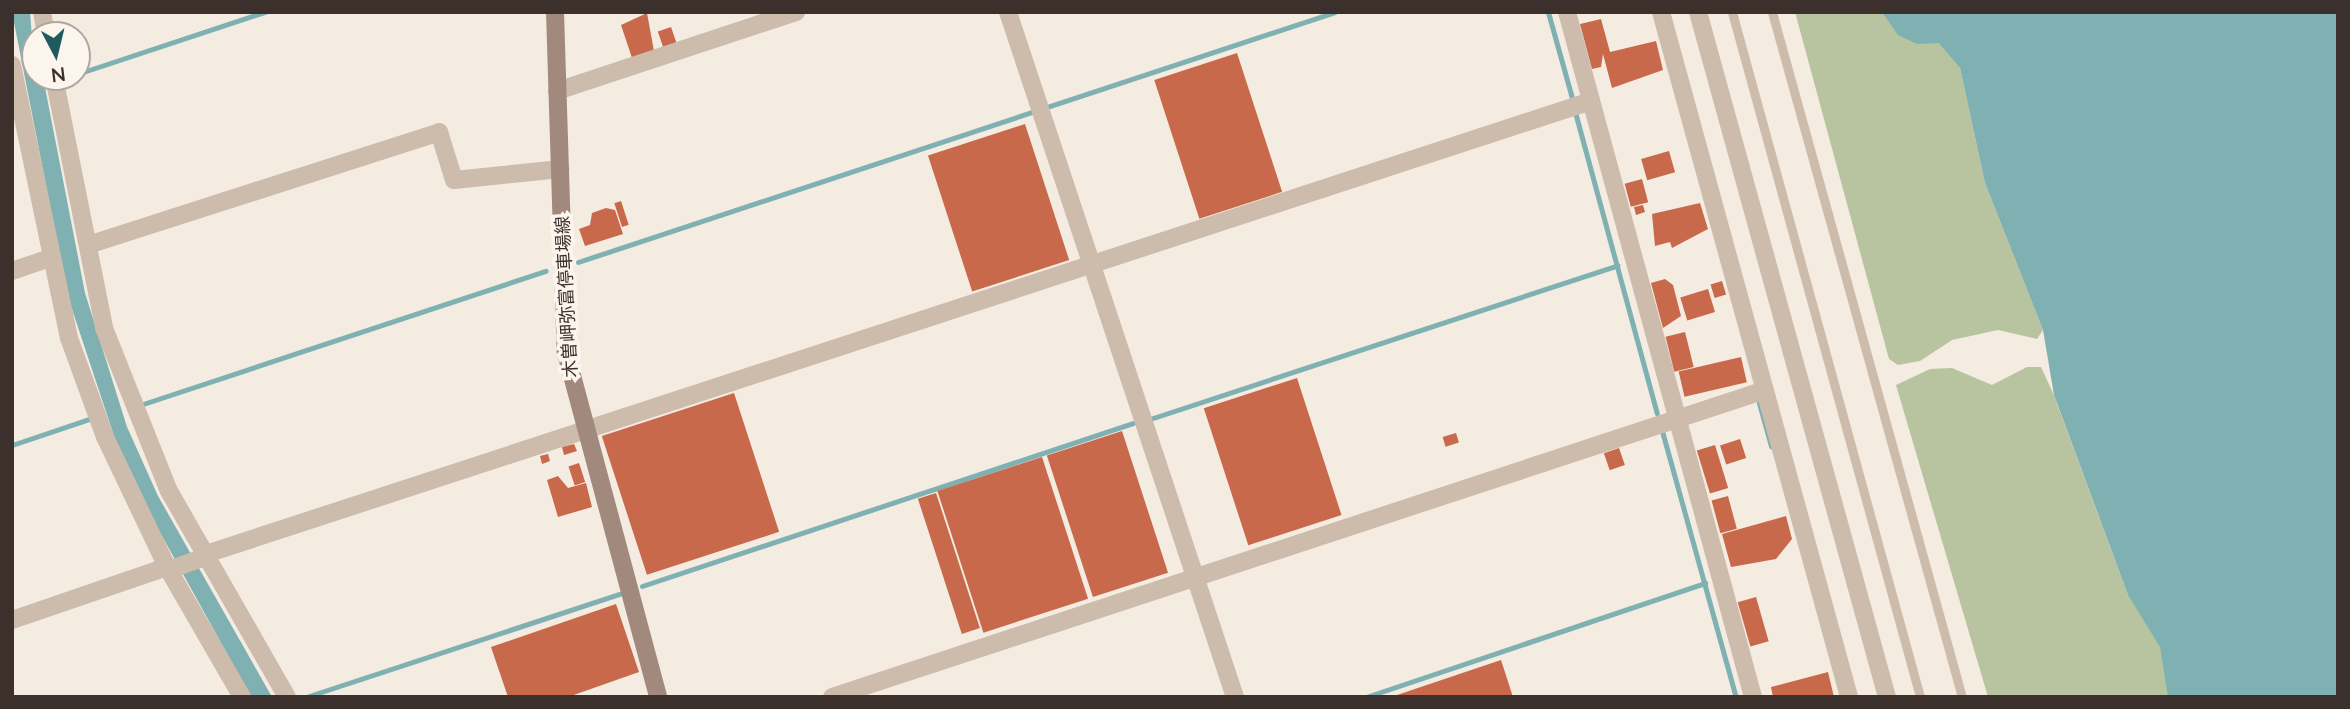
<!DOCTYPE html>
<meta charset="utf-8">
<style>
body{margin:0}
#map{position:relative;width:2350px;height:709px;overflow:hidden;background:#f4ebe1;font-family:Lato,"Noto Sans JP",sans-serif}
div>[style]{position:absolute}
.green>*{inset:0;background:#b8c4a0}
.water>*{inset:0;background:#7fb0b2}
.stream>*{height:5px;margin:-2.5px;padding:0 2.5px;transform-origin:2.5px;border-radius:2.5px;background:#7fb0b2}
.building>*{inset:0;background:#c8694b;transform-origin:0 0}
.service>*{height:9px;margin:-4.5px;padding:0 4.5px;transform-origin:4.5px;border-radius:4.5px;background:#cdbbac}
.minor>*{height:18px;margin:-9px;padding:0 9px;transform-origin:9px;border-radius:9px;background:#cdbbac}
.tertiary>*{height:18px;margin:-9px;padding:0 9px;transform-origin:9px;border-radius:9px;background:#cdbbac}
.secondary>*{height:18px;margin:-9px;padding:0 9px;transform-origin:9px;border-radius:9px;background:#a18a7d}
span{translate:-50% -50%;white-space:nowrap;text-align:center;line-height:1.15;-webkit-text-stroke:7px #fbf5ee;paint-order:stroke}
.street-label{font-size:18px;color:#3b302b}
.frame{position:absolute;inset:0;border:14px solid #3b302b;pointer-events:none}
.north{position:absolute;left:21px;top:21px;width:70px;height:70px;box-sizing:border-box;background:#fbf5ee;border:2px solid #aea6a0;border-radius:50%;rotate:173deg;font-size:19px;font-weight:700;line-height:28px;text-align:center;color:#3b302b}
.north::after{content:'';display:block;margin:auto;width:24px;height:32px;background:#1f5a5e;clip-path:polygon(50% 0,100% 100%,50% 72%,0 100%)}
</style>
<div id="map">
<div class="green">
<i style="clip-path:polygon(1795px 12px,1918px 12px,1960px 68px,1985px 183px,2043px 330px,2037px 339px,1998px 330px,1952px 340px,1920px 361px,1898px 365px,1889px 359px)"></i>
<i style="clip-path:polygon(2027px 367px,2041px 367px,2053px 393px,2128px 595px,2155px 629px,2180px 697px,1988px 697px,1896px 385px,1930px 369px,1952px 368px,1992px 385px)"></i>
</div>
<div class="water">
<i style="clip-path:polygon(12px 12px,30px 12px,35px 77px,43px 77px,85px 293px,127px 427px,158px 496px,272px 697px,251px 697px,125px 469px,68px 297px)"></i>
<i style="clip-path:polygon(1882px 12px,2338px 12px,2338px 697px,2168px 697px,2160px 647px,2128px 595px,2054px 395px,2043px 330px,1985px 183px,1960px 68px,1939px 43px,1917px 44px,1898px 35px)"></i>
</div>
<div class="stream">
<i style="left:1548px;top:12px;width:89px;rotate:74.4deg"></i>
<i style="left:77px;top:74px;width:198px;rotate:-18.3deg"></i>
<i style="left:1575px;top:112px;width:312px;rotate:74.8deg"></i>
<i style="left:578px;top:262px;width:797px;rotate:-18.28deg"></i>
<i style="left:1759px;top:403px;width:45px;rotate:74.4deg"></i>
<i style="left:143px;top:404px;width:424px;rotate:-18.3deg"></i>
<i style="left:1153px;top:418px;width:489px;rotate:-18.2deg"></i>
<i style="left:1662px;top:431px;width:276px;rotate:74.5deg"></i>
<i style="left:12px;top:445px;width:81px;rotate:-18.7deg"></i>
<i style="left:642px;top:586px;width:517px;rotate:-18.36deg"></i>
<i style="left:306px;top:697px;width:330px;rotate:-18.2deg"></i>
<i style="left:1366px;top:697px;width:358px;rotate:-18.6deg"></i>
</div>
<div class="building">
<i style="clip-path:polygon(647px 13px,654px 51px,632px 58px,621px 25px)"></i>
<i style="clip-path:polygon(1601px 19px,1610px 52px,1656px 41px,1663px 70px,1612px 88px,1603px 54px,1601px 67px,1592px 69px,1580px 24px)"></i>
<i style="left:671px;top:27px;width:18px;height:14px;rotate:71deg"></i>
<i style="left:1237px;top:53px;width:146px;height:87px;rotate:72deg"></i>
<i style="left:1025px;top:124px;width:143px;height:102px;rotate:72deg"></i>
<i style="left:1669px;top:151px;width:22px;height:29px;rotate:74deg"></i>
<i style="left:1642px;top:179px;width:24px;height:18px;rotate:75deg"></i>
<i style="left:621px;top:201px;width:25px;height:7px;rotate:72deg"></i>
<i style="clip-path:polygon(1700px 203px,1708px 229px,1672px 248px,1670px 242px,1655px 246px,1652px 214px)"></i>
<i style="clip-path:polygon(1643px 205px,1645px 212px,1636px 215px,1634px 207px)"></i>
<i style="clip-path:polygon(606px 208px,615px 210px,623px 234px,585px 246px,579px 229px,590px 225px,592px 213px)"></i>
<i style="clip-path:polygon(1665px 279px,1673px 285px,1681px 316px,1663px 328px,1651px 283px)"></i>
<i style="left:1722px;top:281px;width:14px;height:12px;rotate:73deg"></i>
<i style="left:1708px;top:289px;width:24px;height:29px;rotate:73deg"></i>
<i style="left:1685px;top:332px;width:36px;height:20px;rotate:76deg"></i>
<i style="left:1741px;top:357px;width:26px;height:64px;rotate:77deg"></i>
<i style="left:1297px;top:378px;width:144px;height:98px;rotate:72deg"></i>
<i style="left:734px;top:393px;width:146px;height:139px;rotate:72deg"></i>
<i style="left:1122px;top:431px;width:149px;height:79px;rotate:72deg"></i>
<i style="left:1456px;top:433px;width:10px;height:14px;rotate:73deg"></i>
<i style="left:1740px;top:439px;width:20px;height:21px;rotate:72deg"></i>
<i style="clip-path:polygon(574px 444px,577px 451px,564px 455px,562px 447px)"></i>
<i style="left:1715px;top:445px;width:45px;height:19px;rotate:73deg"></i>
<i style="left:1619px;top:448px;width:18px;height:16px;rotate:71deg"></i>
<i style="clip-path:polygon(548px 454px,550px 461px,542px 464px,540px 456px)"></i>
<i style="left:1042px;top:457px;width:149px;height:110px;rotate:72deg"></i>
<i style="left:579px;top:463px;width:20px;height:11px;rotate:72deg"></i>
<i style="clip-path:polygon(558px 476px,568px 488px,586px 483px,592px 507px,558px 517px,547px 480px)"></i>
<i style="left:936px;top:493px;width:142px;height:19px;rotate:72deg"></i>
<i style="left:1728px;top:496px;width:34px;height:17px;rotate:75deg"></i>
<i style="clip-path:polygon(1786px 516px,1792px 539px,1776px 559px,1731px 567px,1722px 534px)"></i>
<i style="left:1756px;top:597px;width:46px;height:19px;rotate:74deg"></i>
<i style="clip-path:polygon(616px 604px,639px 672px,568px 697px,508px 697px,491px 647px)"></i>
<i style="clip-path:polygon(1501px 660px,1513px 697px,1394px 697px,1394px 696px)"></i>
<i style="clip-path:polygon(1828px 672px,1834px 697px,1773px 697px,1771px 687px)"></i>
</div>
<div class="service">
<i style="left:1732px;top:12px;width:710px;rotate:74.65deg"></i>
<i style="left:1772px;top:12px;width:711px;rotate:74.5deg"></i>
</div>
<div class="minor">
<i style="left:42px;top:12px;width:23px;rotate:80deg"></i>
<i style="left:1567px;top:12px;width:710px;rotate:74.81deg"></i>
<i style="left:1661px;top:12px;width:710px;rotate:74.65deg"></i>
<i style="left:12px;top:65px;width:279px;rotate:78.2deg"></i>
<i style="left:69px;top:338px;width:105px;rotate:70deg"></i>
<i style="left:105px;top:437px;width:144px;rotate:64.5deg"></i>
<i style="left:167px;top:567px;width:150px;rotate:60deg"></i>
<i style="left:54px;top:77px;width:256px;rotate:78.7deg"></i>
<i style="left:104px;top:328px;width:175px;rotate:68.3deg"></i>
<i style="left:169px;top:491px;width:237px;rotate:60.2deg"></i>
<i style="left:557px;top:91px;width:252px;rotate:-18.3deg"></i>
<i style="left:88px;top:245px;width:369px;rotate:-17.8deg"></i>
<i style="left:439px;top:132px;width:50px;rotate:72.6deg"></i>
<i style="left:454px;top:180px;width:107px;rotate:-5.9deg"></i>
<i style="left:12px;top:271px;width:40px;rotate:-18.9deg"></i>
<i style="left:203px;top:555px;width:1460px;rotate:-18.11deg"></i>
<i style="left:169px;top:570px;width:37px;rotate:-20deg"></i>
<i style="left:12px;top:620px;width:164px;rotate:-18.9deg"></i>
<i style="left:832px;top:697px;width:982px;rotate:-18.21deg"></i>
</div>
<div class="tertiary">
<i style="left:1008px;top:12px;width:722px;rotate:71.67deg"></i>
<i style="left:1698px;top:12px;width:711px;rotate:74.58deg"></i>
</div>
<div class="secondary">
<i style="left:555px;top:12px;width:341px;rotate:88.2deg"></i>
<i style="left:566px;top:353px;width:356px;rotate:75deg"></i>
</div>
<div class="street-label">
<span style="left:566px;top:297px;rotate:-93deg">木曽岬弥富停車場線</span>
</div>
<div class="frame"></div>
<div class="north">N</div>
</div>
